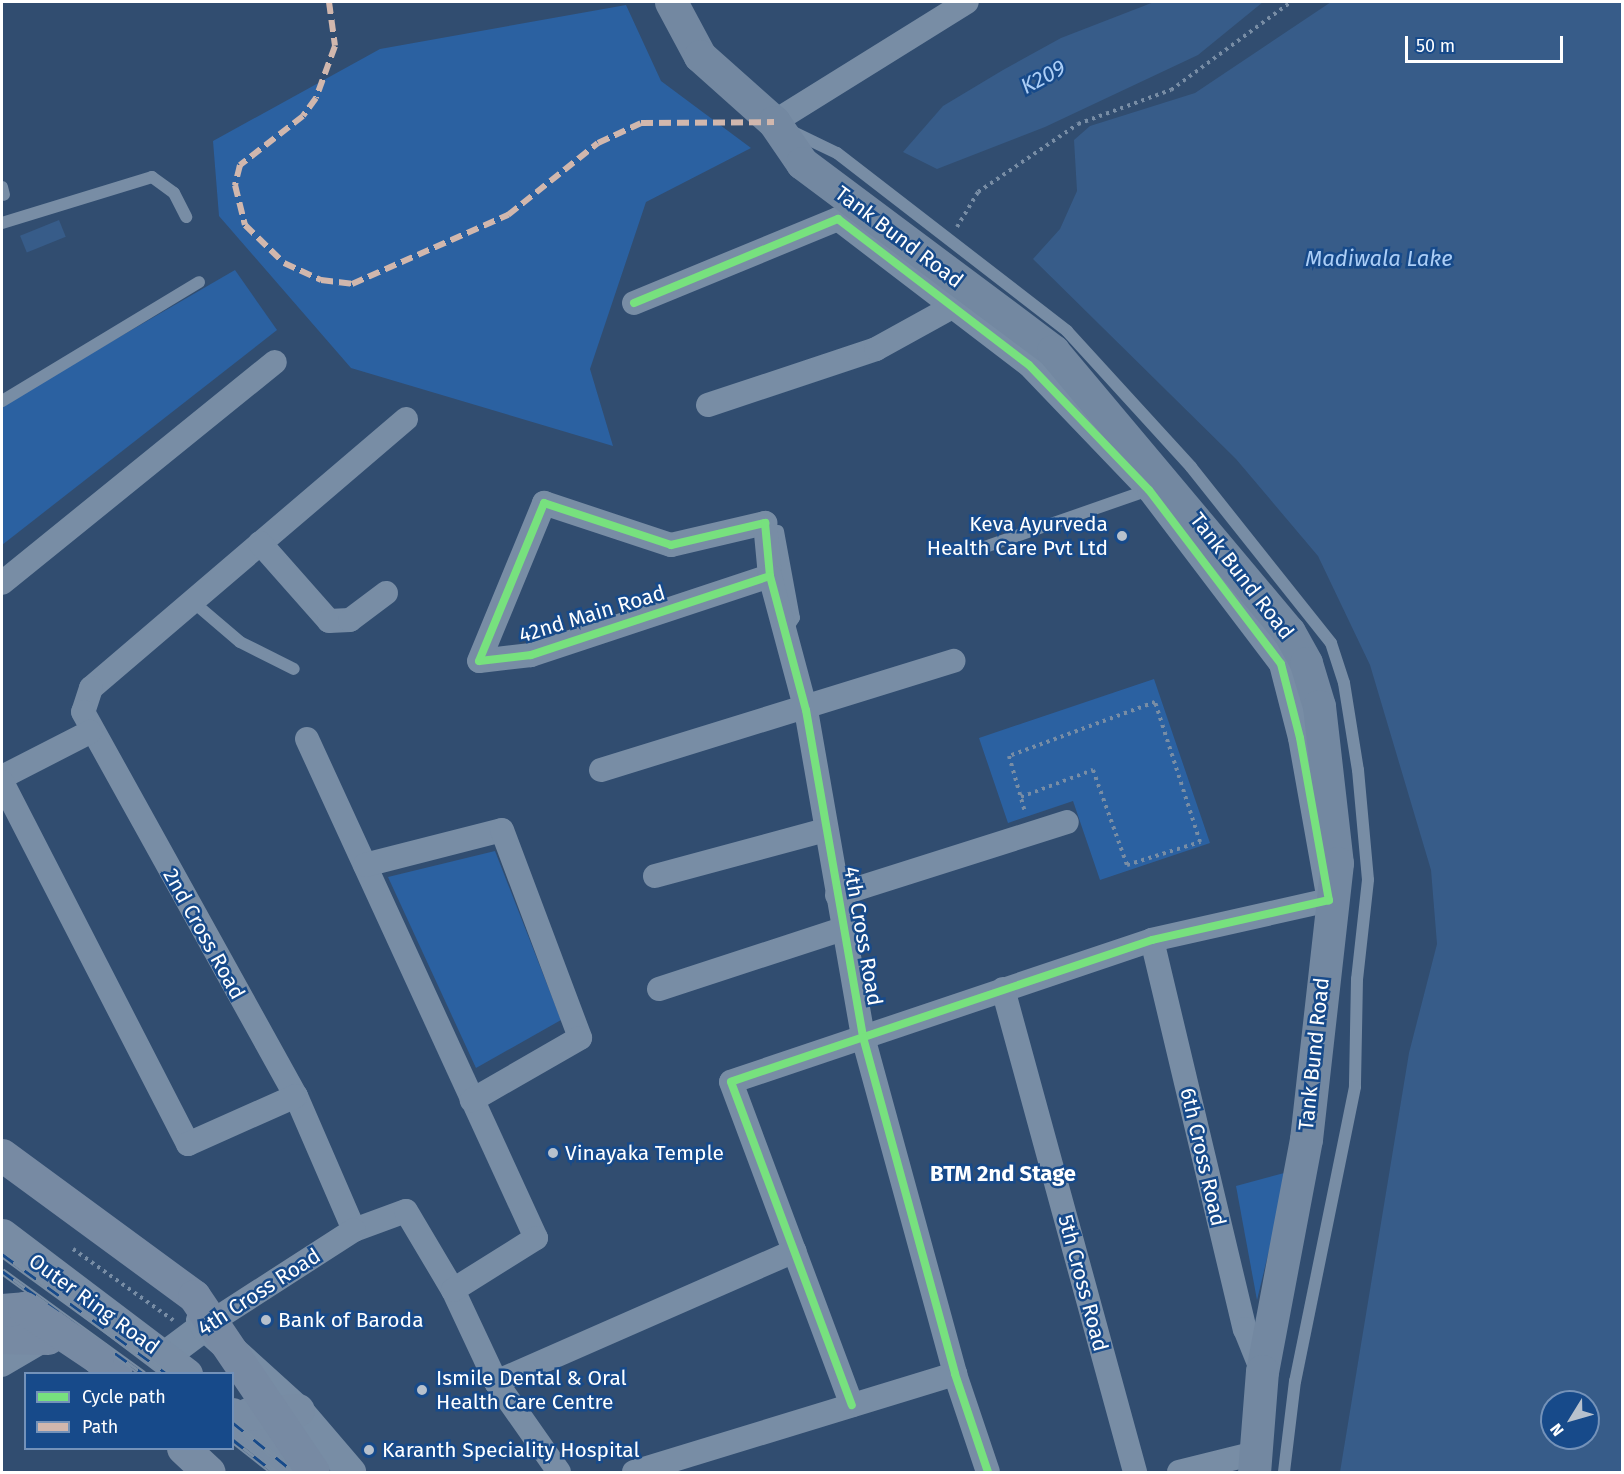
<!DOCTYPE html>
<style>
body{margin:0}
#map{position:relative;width:1624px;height:1474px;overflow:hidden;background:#314d70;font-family:"Fira Sans",sans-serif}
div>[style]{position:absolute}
.green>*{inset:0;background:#2b61a1}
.water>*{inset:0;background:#375c89;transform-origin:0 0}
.path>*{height:4px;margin-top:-2px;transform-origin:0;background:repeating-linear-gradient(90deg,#788da5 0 3px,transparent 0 7.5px)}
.service>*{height:12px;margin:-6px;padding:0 6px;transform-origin:6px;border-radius:6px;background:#788da5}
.minor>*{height:24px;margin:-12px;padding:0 12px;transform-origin:12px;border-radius:12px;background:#788da5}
.tertiary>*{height:30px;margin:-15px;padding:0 15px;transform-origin:15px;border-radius:15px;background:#788da5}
.secondary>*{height:33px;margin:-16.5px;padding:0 16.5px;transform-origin:16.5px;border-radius:16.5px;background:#7388a1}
.primary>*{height:33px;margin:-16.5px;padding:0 16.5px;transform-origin:16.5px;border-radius:16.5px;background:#778aa3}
.trunk>*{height:33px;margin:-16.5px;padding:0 16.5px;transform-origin:16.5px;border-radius:16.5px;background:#788ca4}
.rail>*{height:7px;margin-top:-3.5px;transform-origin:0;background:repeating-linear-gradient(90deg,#174a8a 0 14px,#798da4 0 28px);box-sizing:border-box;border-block:2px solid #798da4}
.primary-bridge>*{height:33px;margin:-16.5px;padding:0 16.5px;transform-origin:16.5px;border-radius:16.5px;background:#778aa3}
.quiet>*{height:6px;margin-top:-3px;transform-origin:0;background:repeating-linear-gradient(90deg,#d1b7ad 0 12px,transparent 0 18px)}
.cycleway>*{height:8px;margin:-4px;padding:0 4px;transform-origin:4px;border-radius:4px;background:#77e17e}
.dots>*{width:16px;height:16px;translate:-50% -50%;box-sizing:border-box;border:3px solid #174a8a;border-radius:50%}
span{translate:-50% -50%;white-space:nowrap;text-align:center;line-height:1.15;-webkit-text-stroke:5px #174a8a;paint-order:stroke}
.street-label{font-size:21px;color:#fff}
.poi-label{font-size:21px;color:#fff}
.right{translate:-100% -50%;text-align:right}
.left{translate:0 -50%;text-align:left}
.water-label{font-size:22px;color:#accef6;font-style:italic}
.neighbourhood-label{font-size:22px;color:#fff;font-weight:700}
.frame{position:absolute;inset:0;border:3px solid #fff;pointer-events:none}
.legend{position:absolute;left:24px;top:1372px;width:210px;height:78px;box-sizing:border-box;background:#174a8a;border:2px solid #7492b9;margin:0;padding:8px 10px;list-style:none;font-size:18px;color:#fff}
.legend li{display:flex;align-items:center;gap:12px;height:30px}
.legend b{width:30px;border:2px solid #7492b9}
.north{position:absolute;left:1540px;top:1390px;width:60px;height:60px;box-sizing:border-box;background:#174a8a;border:2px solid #7492b9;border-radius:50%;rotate:233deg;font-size:16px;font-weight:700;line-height:24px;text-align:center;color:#fff}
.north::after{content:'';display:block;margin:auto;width:21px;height:27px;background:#b7c1cd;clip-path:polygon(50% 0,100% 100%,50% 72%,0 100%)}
.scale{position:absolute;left:1405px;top:36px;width:158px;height:27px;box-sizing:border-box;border:3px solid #fff;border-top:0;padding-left:8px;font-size:18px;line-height:21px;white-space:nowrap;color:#fff;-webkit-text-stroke:4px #174a8a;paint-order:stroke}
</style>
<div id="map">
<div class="green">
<i style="clip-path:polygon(626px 5px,661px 81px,751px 148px,646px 202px,590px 369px,613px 446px,351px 368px,219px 216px,213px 141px,380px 49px)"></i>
<i style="clip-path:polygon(235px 270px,277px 330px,2px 545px,2px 405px)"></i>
<i style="clip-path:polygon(1154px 679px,1210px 843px,1100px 880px,1073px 801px,1008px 823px,979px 738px)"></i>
<i style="clip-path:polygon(495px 851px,561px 1020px,476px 1068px,388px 877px)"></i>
<i style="clip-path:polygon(1288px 1172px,1257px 1300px,1236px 1186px)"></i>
</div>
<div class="water">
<i style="clip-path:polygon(1154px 2px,1263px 2px,1198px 55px,1045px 127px,937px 169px,903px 152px,943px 106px,1003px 70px,1061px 38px)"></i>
<i style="clip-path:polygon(evenodd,1331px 2px,1622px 2px,1622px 1472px,1340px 1472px,1409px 1053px,1437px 944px,1431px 870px,1370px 665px,1318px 556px,1236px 459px,1033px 259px,1060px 229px,1077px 191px,1074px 140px,1090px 126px,1195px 93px,1331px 2px,1552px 1402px,1588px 1402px,1588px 1438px,1552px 1438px,1552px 1402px)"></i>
<i style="left:59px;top:220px;width:18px;height:42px;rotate:68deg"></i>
</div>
<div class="path">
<i style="left:957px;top:227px;width:41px;rotate:-59deg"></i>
<i style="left:978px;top:192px;width:121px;rotate:-34.2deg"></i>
<i style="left:1078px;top:124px;width:99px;rotate:-20.1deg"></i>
<i style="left:1171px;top:90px;width:149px;rotate:-36.3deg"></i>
<i style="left:1021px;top:797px;width:77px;rotate:-20.6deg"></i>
<i style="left:1093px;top:770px;width:101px;rotate:70.3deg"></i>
<i style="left:1127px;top:865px;width:77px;rotate:-17.5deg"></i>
<i style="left:1200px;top:842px;width:147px;rotate:-107.8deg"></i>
<i style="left:1155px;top:702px;width:156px;rotate:159.7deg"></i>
<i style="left:1009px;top:756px;width:58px;rotate:74.1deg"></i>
<i style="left:73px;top:1249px;width:123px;rotate:35.4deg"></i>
</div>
<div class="service">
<i style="left:791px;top:131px;width:51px;rotate:25.6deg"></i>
<i style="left:837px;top:153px;width:291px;rotate:37.7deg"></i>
<i style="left:1067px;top:331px;width:184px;rotate:47.6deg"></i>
<i style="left:1191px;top:467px;width:225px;rotate:51.5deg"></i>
<i style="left:1331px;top:643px;width:42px;rotate:72deg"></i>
<i style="left:1344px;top:683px;width:88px;rotate:80.9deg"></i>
<i style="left:1358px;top:770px;width:110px;rotate:84.8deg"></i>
<i style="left:1368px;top:880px;width:100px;rotate:96.3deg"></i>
<i style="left:1357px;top:979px;width:108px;rotate:91.1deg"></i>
<i style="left:1355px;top:1087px;width:300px;rotate:101.5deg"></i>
<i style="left:1295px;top:1381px;width:92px;rotate:96.9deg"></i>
<i style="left:2px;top:187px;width:8px;rotate:76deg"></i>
<i style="left:2px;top:223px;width:157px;rotate:-17deg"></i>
<i style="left:152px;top:177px;width:27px;rotate:36deg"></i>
<i style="left:174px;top:193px;width:27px;rotate:63deg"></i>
<i style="left:2px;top:401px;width:230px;rotate:-31.1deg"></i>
<i style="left:778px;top:531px;width:88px;rotate:79.6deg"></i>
<i style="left:794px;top:618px;width:14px;rotate:124deg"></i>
<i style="left:982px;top:548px;width:177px;rotate:-19.2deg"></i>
<i style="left:192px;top:601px;width:63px;rotate:40.5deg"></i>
<i style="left:240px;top:642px;width:60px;rotate:26.6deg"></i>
</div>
<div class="minor">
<i style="left:774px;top:122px;width:227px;rotate:-31.9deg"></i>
<i style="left:634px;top:303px;width:221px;rotate:-22.4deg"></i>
<i style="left:838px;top:219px;width:240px;rotate:37.4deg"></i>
<i style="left:1029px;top:365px;width:173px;rotate:46.2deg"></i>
<i style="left:1149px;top:490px;width:218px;rotate:52.8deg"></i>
<i style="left:1281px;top:664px;width:76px;rotate:75.6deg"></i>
<i style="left:1300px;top:738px;width:165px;rotate:79.9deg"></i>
<i style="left:1329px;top:900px;width:181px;rotate:167.3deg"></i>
<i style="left:1152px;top:940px;width:444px;rotate:161.4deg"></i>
<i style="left:731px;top:1082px;width:345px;rotate:69.5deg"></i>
<i style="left:708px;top:405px;width:177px;rotate:-18.4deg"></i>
<i style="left:876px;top:349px;width:89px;rotate:-28.9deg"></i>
<i style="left:406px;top:419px;width:414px;rotate:139.5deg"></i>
<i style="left:91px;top:688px;width:25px;rotate:108deg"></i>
<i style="left:83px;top:712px;width:439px;rotate:61deg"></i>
<i style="left:296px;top:1096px;width:146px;rotate:66.6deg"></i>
<i style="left:354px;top:1230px;width:55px;rotate:-20.1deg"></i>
<i style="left:406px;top:1211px;width:92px;rotate:59.3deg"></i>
<i style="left:453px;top:1290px;width:102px;rotate:64.9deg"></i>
<i style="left:496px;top:1382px;width:110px;rotate:55deg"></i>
<i style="left:260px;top:543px;width:104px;rotate:48.5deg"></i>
<i style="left:329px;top:621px;width:21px;rotate:-3deg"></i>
<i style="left:350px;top:620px;width:45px;rotate:-36.9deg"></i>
<i style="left:770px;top:576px;width:252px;rotate:161.7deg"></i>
<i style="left:531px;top:655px;width:52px;rotate:173.4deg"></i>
<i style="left:479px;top:661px;width:171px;rotate:-67.6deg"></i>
<i style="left:544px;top:503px;width:134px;rotate:18.3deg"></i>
<i style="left:671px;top:545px;width:97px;rotate:-13.2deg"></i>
<i style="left:765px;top:523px;width:53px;rotate:84.6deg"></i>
<i style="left:770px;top:576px;width:139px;rotate:75deg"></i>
<i style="left:806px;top:710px;width:332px;rotate:80.1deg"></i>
<i style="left:863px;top:1037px;width:349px;rotate:74.7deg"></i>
<i style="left:955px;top:1374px;width:103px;rotate:71.4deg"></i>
<i style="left:2px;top:583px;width:351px;rotate:-39deg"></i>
<i style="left:307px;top:739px;width:549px;rotate:65.35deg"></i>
<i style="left:536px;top:1238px;width:98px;rotate:147.9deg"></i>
<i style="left:601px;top:770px;width:369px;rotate:-17.2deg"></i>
<i style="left:2px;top:777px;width:99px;rotate:-27.1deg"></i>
<i style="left:2px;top:782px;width:407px;rotate:62.8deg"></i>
<i style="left:188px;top:1144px;width:118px;rotate:-24deg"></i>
<i style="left:365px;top:865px;width:141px;rotate:-14.3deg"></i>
<i style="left:502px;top:830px;width:222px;rotate:69.4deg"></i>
<i style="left:580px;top:1038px;width:125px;rotate:150.1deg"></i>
<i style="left:655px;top:876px;width:176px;rotate:-15.1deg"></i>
<i style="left:837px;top:895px;width:241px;rotate:-17.6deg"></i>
<i style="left:1152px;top:940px;width:400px;rotate:76.6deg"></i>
<i style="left:1245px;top:1329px;width:45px;rotate:68deg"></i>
<i style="left:659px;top:989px;width:194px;rotate:-18.1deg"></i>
<i style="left:1003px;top:989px;width:501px;rotate:74.71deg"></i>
<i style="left:198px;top:1320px;width:9px;rotate:41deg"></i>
<i style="left:205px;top:1326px;width:177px;rotate:-32.8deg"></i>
<i style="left:2px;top:1365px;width:53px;rotate:-30.4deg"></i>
<i style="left:496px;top:1382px;width:326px;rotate:-23.7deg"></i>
<i style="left:634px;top:1472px;width:336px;rotate:-17deg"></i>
<i style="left:1179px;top:1472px;width:78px;rotate:-14deg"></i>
</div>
<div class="tertiary">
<i style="left:165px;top:1356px;width:50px;rotate:-36.9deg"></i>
<i style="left:205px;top:1326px;width:125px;rotate:42.1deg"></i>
<i style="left:298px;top:1410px;width:82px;rotate:49.5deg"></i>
</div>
<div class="secondary">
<i style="left:671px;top:2px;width:61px;rotate:61.8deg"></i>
<i style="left:700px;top:56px;width:99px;rotate:41.7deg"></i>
<i style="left:774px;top:122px;width:50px;rotate:55.7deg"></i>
<i style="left:802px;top:163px;width:314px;rotate:36.8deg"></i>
<i style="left:1053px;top:351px;width:367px;rotate:50deg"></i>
<i style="left:1289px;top:632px;width:35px;rotate:61deg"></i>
<i style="left:1306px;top:663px;width:45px;rotate:73.2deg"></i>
<i style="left:1319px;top:706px;width:158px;rotate:83.5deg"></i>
<i style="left:1337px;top:863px;width:278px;rotate:96.4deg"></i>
<i style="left:1306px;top:1139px;width:236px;rotate:100.7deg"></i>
<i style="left:1262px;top:1371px;width:101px;rotate:94.5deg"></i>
</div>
<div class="primary">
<i style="left:2px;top:1337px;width:46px;rotate:1.2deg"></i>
<i style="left:97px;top:1357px;width:25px;rotate:42deg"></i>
</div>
<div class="trunk">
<i style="left:2px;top:1235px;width:231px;rotate:37.1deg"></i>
<i style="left:232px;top:1414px;width:89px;rotate:40.5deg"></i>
<i style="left:248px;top:1414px;width:50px;rotate:-4.6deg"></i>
<i style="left:183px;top:1448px;width:35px;rotate:43deg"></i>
</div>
<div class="rail">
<i style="left:2px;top:1254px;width:204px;rotate:36deg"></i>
<i style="left:2px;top:1271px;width:175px;rotate:36deg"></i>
<i style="left:232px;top:1422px;width:80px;rotate:38.9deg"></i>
<i style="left:232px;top:1439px;width:53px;rotate:38.2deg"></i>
</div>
<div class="primary-bridge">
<i style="left:2px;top:1155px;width:238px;rotate:36.3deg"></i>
<i style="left:194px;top:1296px;width:212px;rotate:55.9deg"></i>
<i style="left:2px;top:1310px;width:22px;rotate:-5deg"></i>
<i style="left:24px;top:1308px;width:88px;rotate:33.9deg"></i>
</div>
<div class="quiet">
<i style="left:329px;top:2px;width:44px;rotate:82.2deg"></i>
<i style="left:335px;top:46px;width:55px;rotate:110.1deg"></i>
<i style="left:316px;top:98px;width:22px;rotate:126deg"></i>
<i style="left:303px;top:116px;width:80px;rotate:142.1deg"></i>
<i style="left:240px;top:165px;width:21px;rotate:104deg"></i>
<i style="left:235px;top:185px;width:41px;rotate:76deg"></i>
<i style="left:245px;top:225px;width:54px;rotate:44.3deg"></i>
<i style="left:284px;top:263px;width:41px;rotate:24.7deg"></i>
<i style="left:321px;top:280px;width:31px;rotate:7deg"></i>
<i style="left:352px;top:284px;width:171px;rotate:-23.9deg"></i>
<i style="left:508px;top:215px;width:115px;rotate:-38.7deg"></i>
<i style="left:598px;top:143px;width:47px;rotate:-24.9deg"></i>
<i style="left:641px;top:123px;width:133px;rotate:-0.4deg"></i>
</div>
<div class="cycleway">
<i style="left:634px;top:303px;width:221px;rotate:-22.4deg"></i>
<i style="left:838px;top:219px;width:240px;rotate:37.4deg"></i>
<i style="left:1029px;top:365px;width:173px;rotate:46.2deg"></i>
<i style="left:1149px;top:490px;width:218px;rotate:52.8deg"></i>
<i style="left:1281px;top:664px;width:76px;rotate:75.6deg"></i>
<i style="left:1300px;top:738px;width:165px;rotate:79.9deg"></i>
<i style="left:1329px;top:900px;width:181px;rotate:167.3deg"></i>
<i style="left:1152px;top:940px;width:444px;rotate:161.4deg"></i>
<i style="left:731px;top:1082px;width:345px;rotate:69.5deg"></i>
<i style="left:770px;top:576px;width:252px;rotate:161.7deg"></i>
<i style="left:531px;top:655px;width:52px;rotate:173.4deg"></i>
<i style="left:479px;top:661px;width:171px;rotate:-67.6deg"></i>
<i style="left:544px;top:503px;width:134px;rotate:18.3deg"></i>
<i style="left:671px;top:545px;width:97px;rotate:-13.2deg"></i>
<i style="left:765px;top:523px;width:53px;rotate:84.6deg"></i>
<i style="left:770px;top:576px;width:139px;rotate:75deg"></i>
<i style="left:806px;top:710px;width:332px;rotate:80.1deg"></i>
<i style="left:863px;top:1037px;width:349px;rotate:74.7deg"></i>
<i style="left:955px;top:1374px;width:103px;rotate:71.4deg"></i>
</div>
<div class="dots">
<i style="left:1122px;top:536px;background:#b7c1cd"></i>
<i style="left:553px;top:1153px;background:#b7c1cd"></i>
<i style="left:266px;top:1320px;background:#b7c1cd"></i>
<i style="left:422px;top:1390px;background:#b7c1cd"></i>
<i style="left:369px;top:1450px;background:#b7c1cd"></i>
</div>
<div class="street-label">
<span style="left:899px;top:237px;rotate:37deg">Tank Bund Road</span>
<span style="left:1242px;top:576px;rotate:52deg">Tank Bund Road</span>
<span style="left:592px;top:614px;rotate:-17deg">42nd Main Road</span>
<span style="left:204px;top:934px;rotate:61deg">2nd Cross Road</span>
<span style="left:863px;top:936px;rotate:80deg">4th Cross Road</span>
<span style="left:1314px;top:1054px;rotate:-84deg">Tank Bund Road</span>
<span style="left:1203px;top:1157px;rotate:77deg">6th Cross Road</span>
<span style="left:1083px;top:1283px;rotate:75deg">5th Cross Road</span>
<span style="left:259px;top:1292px;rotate:-33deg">4th Cross Road</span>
<span style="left:94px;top:1304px;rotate:36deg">Outer Ring Road</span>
</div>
<div class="poi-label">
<span class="right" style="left:1108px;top:536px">Keva Ayurveda<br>Health Care Pvt Ltd</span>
<span class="left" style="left:565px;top:1153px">Vinayaka Temple</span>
<span class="left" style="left:278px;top:1320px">Bank of Baroda</span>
<span class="left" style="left:436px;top:1390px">Ismile Dental &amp; Oral<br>Health Care Centre</span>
<span class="left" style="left:382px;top:1450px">Karanth Speciality Hospital</span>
</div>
<div class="water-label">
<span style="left:1043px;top:77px;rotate:-28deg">K209</span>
<span style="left:1379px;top:259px">Madiwala Lake</span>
</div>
<div class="neighbourhood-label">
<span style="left:1003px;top:1174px">BTM 2nd Stage</span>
</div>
<div class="frame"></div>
<ul class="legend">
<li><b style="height:8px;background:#77e17e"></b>Cycle path</li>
<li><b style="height:8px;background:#d1b7ad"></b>Path</li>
</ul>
<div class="north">N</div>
<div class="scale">50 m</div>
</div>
